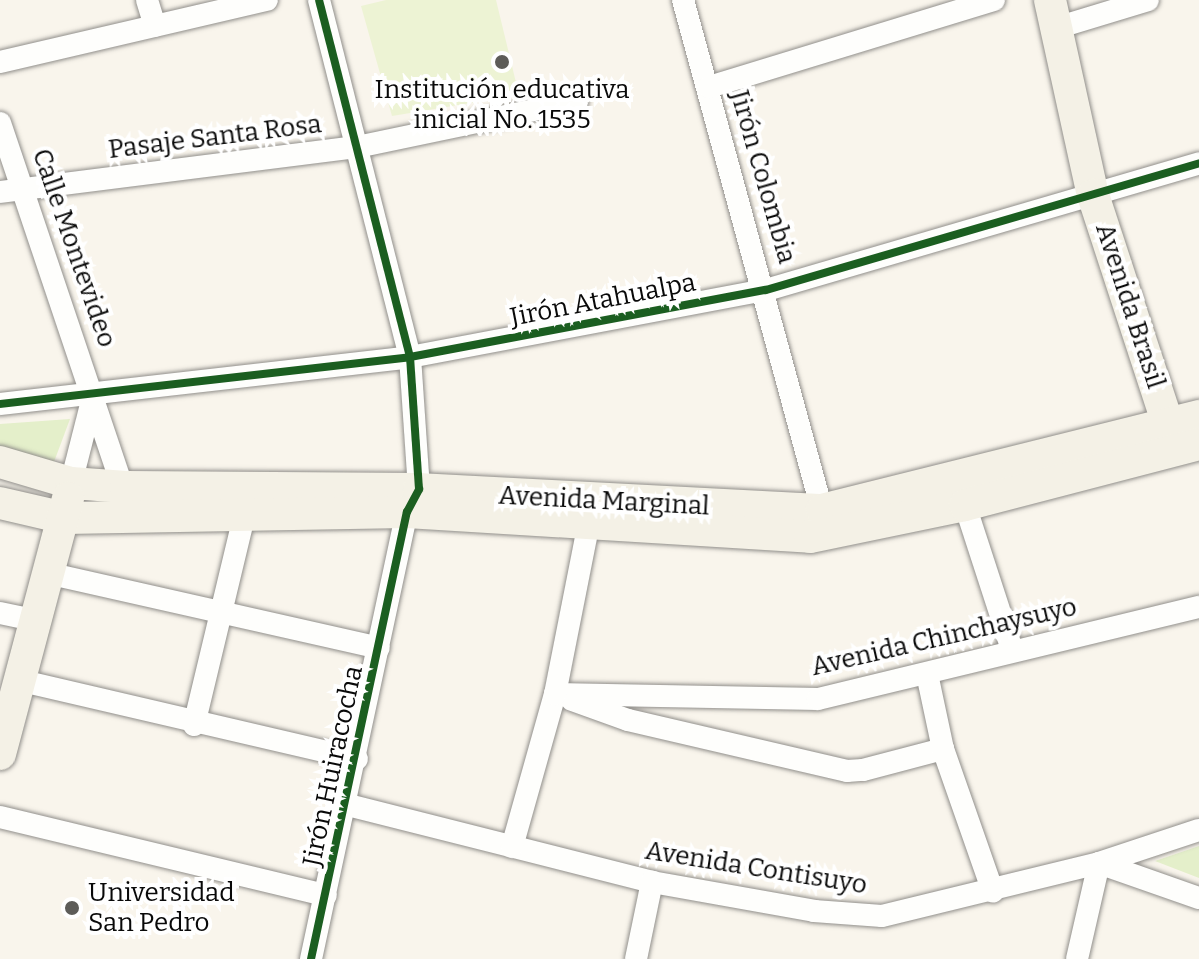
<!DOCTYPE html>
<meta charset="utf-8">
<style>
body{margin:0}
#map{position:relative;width:1199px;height:959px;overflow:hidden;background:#f9f5ec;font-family:Bitter,serif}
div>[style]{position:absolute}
.green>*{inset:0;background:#e4efca}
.pitch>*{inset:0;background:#edf3d4}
.roads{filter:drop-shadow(0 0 2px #918f8b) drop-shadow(0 0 2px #918f8b)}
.street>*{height:22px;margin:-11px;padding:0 11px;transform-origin:11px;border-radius:11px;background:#fefefc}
.secondary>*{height:32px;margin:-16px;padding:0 16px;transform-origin:16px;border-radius:16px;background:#f4f1e6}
.cycleway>*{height:8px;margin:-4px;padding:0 4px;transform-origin:4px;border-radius:4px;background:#1b5e20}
.dots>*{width:22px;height:22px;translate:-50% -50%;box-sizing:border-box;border:4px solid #fff;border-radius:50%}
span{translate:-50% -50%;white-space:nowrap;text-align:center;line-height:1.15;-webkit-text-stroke:8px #fff;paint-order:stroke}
.poi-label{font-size:26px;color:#090909}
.left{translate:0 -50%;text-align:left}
.street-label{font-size:26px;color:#090909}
</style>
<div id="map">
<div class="green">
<i style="clip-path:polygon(70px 419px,48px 478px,0 462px,0 424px)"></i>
<i style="clip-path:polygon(1199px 846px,1199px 878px,1155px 861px)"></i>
</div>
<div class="pitch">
<i style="clip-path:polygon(386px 0,496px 0,519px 95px,392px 116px,361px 6px)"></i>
</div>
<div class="roads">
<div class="street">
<i style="left:147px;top:0;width:27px;rotate:73deg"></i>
<i style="left:683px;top:0;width:529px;rotate:74.75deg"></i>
<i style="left:1056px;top:28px;width:96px;rotate:-16.9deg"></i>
<i style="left:0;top:62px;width:274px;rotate:-13.1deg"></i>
<i style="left:709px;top:87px;width:298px;rotate:-17deg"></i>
<i style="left:0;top:123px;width:395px;rotate:71.4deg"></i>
<i style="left:0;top:192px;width:360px;rotate:-7.2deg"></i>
<i style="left:357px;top:147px;width:225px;rotate:-11.8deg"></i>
<i style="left:0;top:404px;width:413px;rotate:-6.5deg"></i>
<i style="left:410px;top:357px;width:362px;rotate:-10.7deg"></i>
<i style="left:766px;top:290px;width:451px;rotate:-16.3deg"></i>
<i style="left:71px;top:483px;width:93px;rotate:-75.7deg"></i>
<i style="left:965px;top:505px;width:152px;rotate:72deg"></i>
<i style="left:47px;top:573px;width:340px;rotate:12.7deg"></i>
<i style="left:0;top:613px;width:33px;rotate:12deg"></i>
<i style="left:18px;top:680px;width:348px;rotate:13.1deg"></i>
<i style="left:555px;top:694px;width:263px;rotate:1.1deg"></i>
<i style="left:818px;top:699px;width:392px;rotate:-13.6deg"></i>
<i style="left:572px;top:700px;width:59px;rotate:19.7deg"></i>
<i style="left:628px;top:720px;width:225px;rotate:13.1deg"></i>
<i style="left:847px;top:771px;width:16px;rotate:-4deg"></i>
<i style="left:863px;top:770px;width:83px;rotate:-14.7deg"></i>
<i style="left:943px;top:749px;width:77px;rotate:-102deg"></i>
<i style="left:194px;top:725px;width:219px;rotate:-76.5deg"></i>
<i style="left:943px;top:749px;width:151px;rotate:70.7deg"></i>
<i style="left:348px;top:805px;width:314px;rotate:14.2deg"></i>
<i style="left:652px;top:882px;width:165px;rotate:10.1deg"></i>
<i style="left:814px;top:911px;width:68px;rotate:4.2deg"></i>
<i style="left:882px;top:916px;width:223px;rotate:-13.7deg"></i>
<i style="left:1099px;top:863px;width:105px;rotate:-18.3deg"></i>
<i style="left:0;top:817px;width:335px;rotate:13.5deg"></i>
<i style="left:512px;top:847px;width:159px;rotate:-74.3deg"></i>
<i style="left:555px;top:694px;width:170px;rotate:-78.8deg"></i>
<i style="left:311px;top:959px;width:457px;rotate:-77.9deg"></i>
<i style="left:407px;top:512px;width:26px;rotate:-62deg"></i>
<i style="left:419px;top:489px;width:132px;rotate:-93.9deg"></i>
<i style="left:410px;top:357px;width:368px;rotate:-104.3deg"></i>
<i style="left:636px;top:959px;width:79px;rotate:-78.3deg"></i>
<i style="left:1077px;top:959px;width:98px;rotate:-77.1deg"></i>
<i style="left:1099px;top:863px;width:106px;rotate:19.3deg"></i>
</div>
<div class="secondary">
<i style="left:1050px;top:0;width:200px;rotate:77.6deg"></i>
<i style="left:1093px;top:195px;width:242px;rotate:71.9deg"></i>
<i style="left:0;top:462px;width:74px;rotate:16.5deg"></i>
<i style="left:71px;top:483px;width:55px;rotate:4.2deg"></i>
<i style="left:126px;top:487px;width:293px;rotate:0.4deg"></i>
<i style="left:419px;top:489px;width:404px;rotate:3deg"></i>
<i style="left:822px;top:510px;width:389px;rotate:-14deg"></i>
<i style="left:0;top:503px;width:67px;rotate:13deg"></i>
<i style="left:65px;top:518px;width:342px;rotate:-1deg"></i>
<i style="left:407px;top:512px;width:404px;rotate:3.5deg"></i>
<i style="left:810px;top:537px;width:158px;rotate:-11.7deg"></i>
<i style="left:965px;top:505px;width:242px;rotate:-14.6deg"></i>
<i style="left:0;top:754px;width:265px;rotate:-75.1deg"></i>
</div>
</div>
<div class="cycleway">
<i style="left:0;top:404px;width:413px;rotate:-6.5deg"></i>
<i style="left:410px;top:357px;width:362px;rotate:-10.7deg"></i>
<i style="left:766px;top:290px;width:451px;rotate:-16.3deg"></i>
<i style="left:311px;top:959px;width:457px;rotate:-77.9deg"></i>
<i style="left:407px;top:512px;width:26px;rotate:-62deg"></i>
<i style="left:419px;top:489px;width:132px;rotate:-93.9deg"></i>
<i style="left:410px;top:357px;width:368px;rotate:-104.3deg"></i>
</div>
<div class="dots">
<i style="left:502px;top:62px;background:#5d5c58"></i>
<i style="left:72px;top:908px;background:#5d5c58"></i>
</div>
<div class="poi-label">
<span style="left:502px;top:105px">Institución educativa<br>inicial No. 1535</span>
<span class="left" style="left:88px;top:908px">Universidad<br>San Pedro</span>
</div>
<div class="street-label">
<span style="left:215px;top:137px;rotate:-7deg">Pasaje Santa Rosa</span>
<span style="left:763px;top:177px;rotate:74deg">Jirón Colombia</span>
<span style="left:74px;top:248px;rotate:71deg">Calle Montevideo</span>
<span style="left:603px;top:300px;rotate:-11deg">Jirón Atahualpa</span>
<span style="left:1130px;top:306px;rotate:72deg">Avenida Brasil</span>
<span style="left:604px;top:501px;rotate:3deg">Avenida Marginal</span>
<span style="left:944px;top:637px;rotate:-13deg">Avenida Chinchaysuyo</span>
<span style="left:333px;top:766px;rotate:-78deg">Jirón Huiracocha</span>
<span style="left:756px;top:868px;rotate:9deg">Avenida Contisuyo</span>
</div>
</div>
